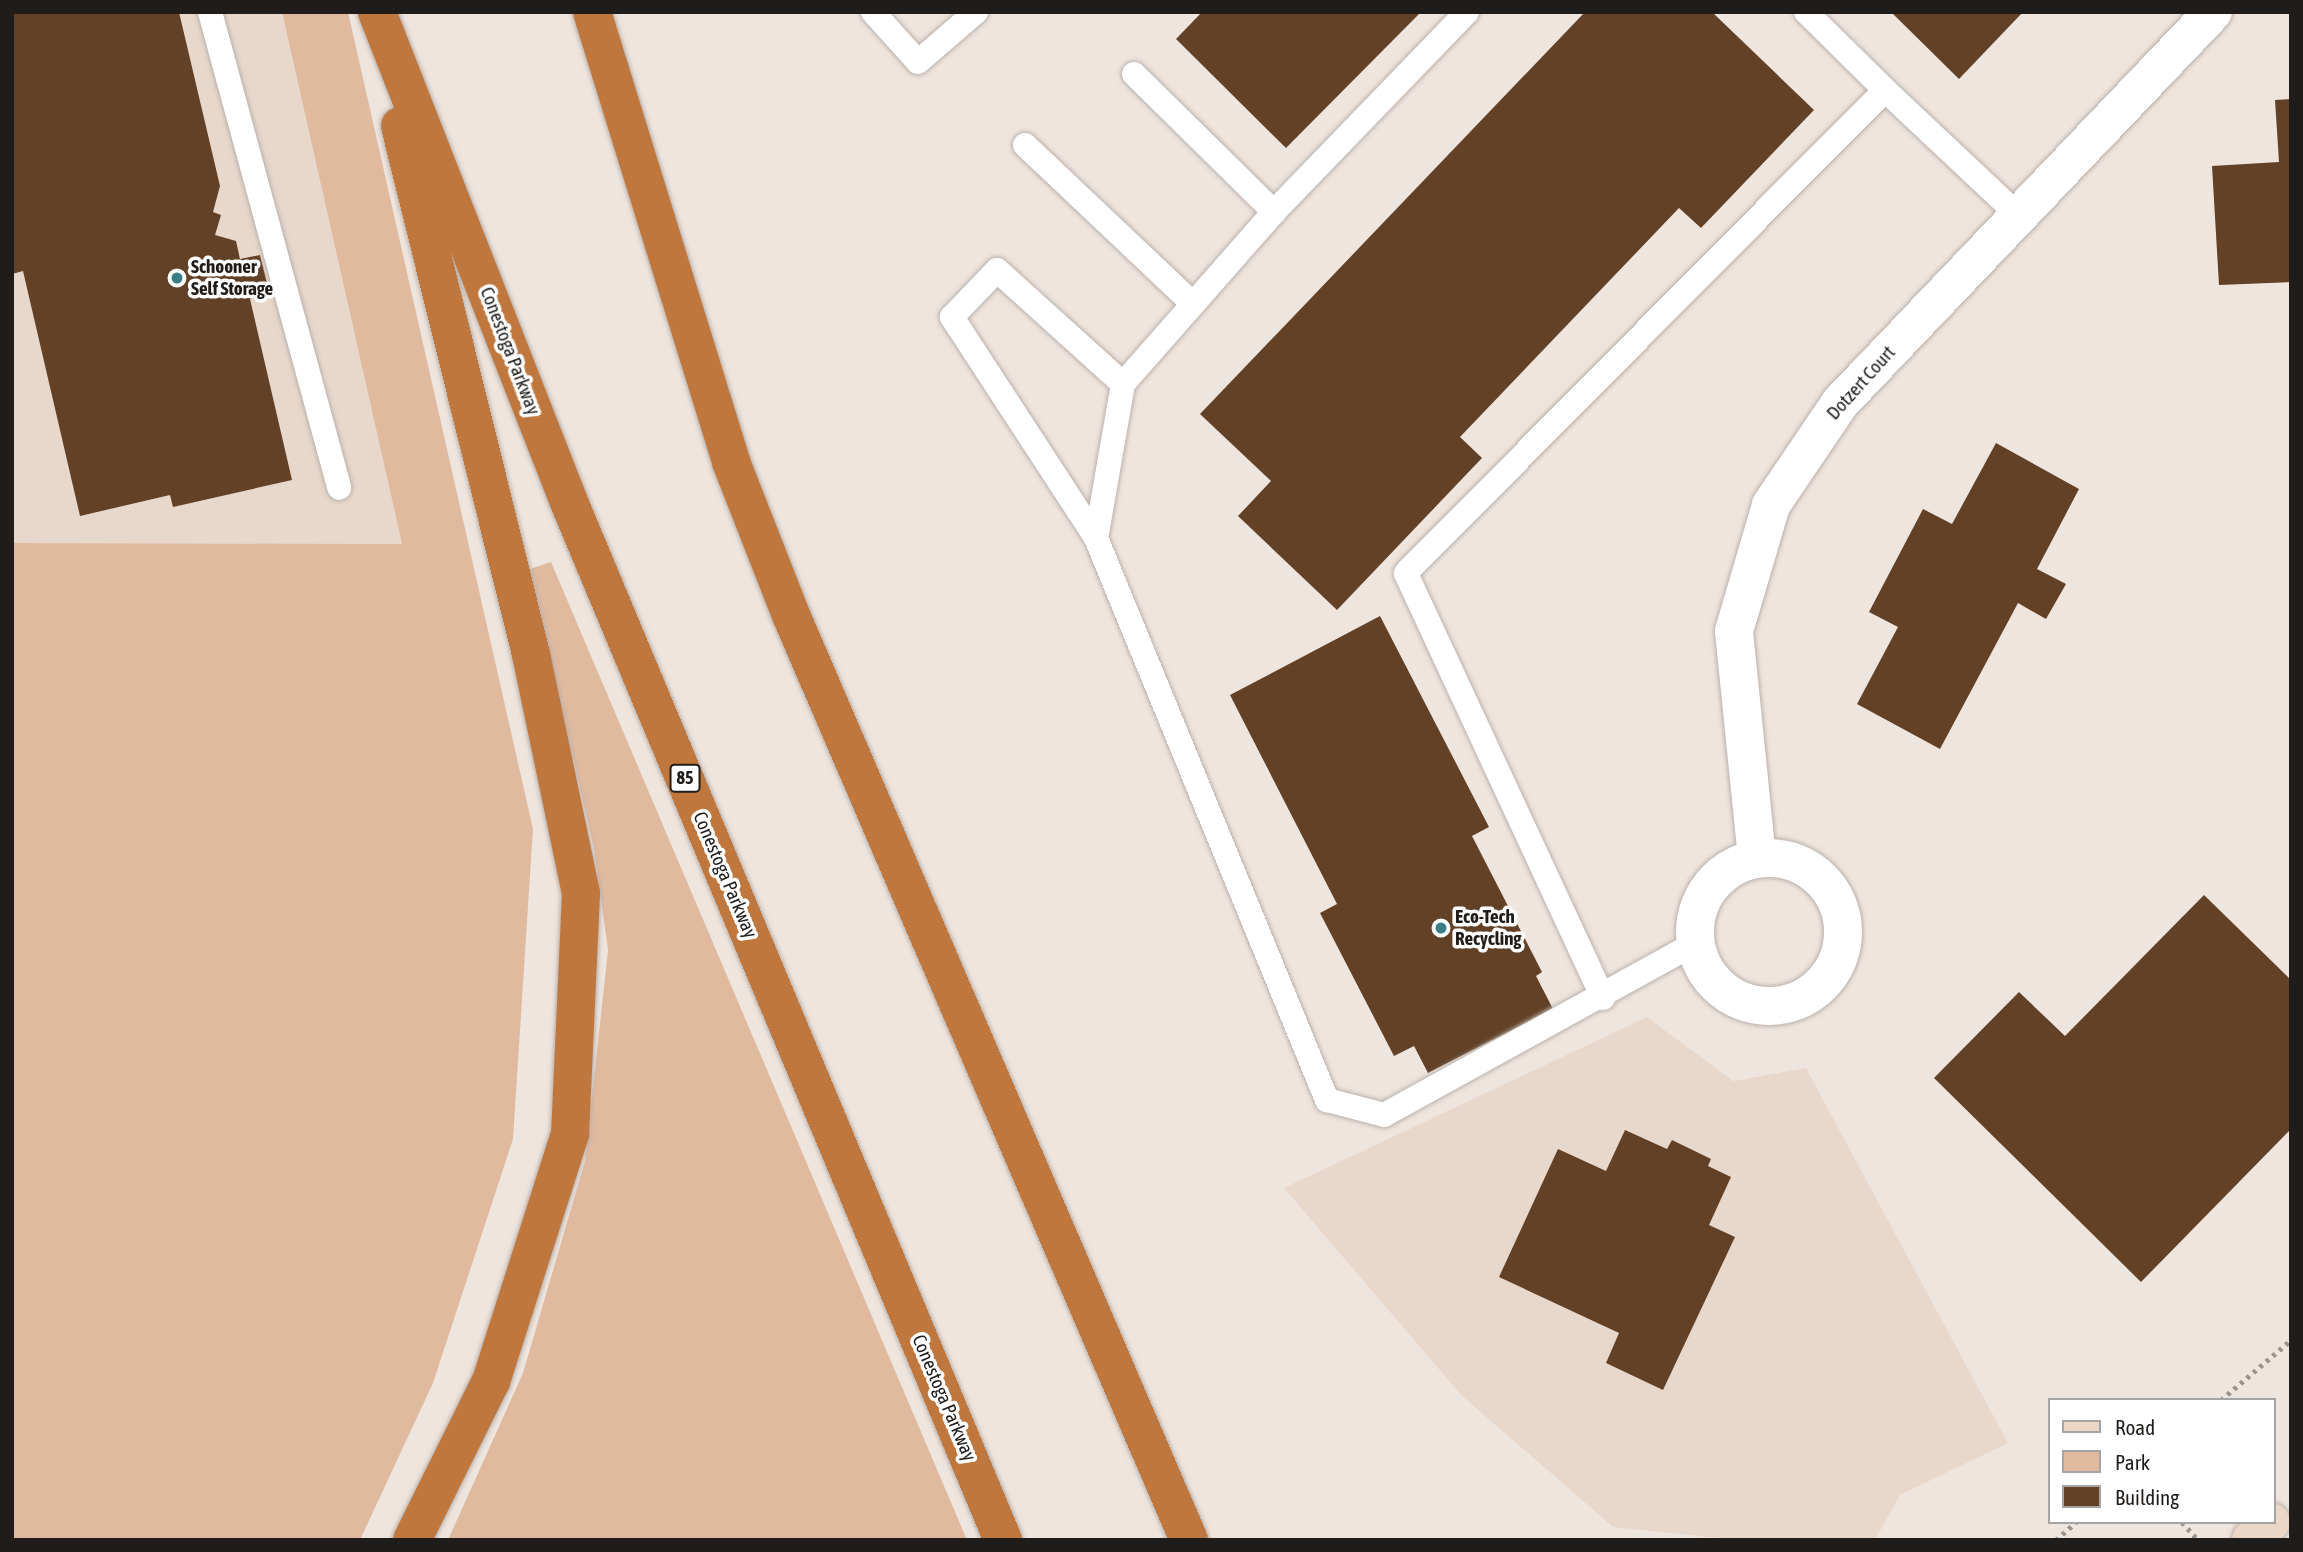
<!DOCTYPE html>
<style>
body{margin:0}
#map{position:relative;width:2303px;height:1552px;overflow:hidden;background:#efe5df;font-family:"Asap Condensed",sans-serif}
div>[style]{position:absolute}
.built>*{inset:0;background:#e8d8cc}
.green>*{inset:0;background:#e0ba9f}
.building>*{inset:0;background:#624127}
.path>*{height:4.5px;margin-top:-2.25px;transform-origin:0;background:repeating-linear-gradient(90deg,#9b948f 0 3.5px,transparent 0 8.5px)}
.roads{filter:drop-shadow(0 0 2px #bab1ab) drop-shadow(0 0 2px #bab1ab)}
.lane>*{height:24px;margin:-12px;padding:0 12px;transform-origin:12px;border-radius:12px;background:#fff}
.street>*{height:38px;margin:-19px;padding:0 19px;transform-origin:19px;border-radius:19px;background:#fff}
.street>.ring{margin:-19px;padding:0;box-sizing:content-box;background:none;border:38px solid #fff;border-radius:50%}
.secondary>*{height:38px;margin:-19px;padding:0 19px;transform-origin:19px;border-radius:19px;background:#ecd6c5}
.highway>*{height:38px;margin:-19px;padding:0 19px;transform-origin:19px;border-radius:19px;background:#bf773e}
.dots>*{width:19px;height:19px;translate:-50% -50%;box-sizing:border-box;border:4px solid #fff;border-radius:50%}
span{translate:-50% -50%;white-space:nowrap;text-align:center;line-height:1.15;-webkit-text-stroke:7px #fff;paint-order:stroke}
.shield-label span{padding:2px 5px;background:#fff;border:2px solid;border-radius:5px;-webkit-text-stroke-width:0}
.shield-label{font-size:18px;color:#1f1c19;font-weight:700}
.poi-label{font-size:19px;color:#1f1c19;font-weight:700}
.left{translate:0 -50%;text-align:left}
.street-label{font-size:19px;color:#1f1c19}
.frame{position:absolute;inset:0;border:14px solid #1f1c19;pointer-events:none}
.legend{position:absolute;left:2048px;top:1398px;width:228px;height:126px;box-sizing:border-box;background:#fff;border:2px solid #a5a4a3;margin:0;padding:9px 12px;list-style:none;font-size:21px;color:#1f1c19}
.legend li{display:flex;align-items:center;gap:14px;height:35px}
.legend b{width:35px;border:2px solid #a5a4a3}
</style>
<div id="map">
<div class="built">
<i style="clip-path:polygon(12px 12px,282px 12px,402px 544px,12px 543px)"></i>
<i style="clip-path:polygon(1647px 1017px,1733px 1081px,1806px 1068px,2008px 1443px,1900px 1495px,1875px 1540px,1736px 1540px,1613px 1527px,1461px 1395px,1284px 1188px)"></i>
</div>
<div class="green">
<i style="clip-path:polygon(282px 12px,348px 12px,533px 829px,513px 1139px,433px 1383px,360px 1540px,12px 1540px,12px 543px,402px 544px)"></i>
<i style="clip-path:polygon(551px 562px,967px 1540px,448px 1540px,523px 1373px,585px 1161px,608px 950px,594px 849px,530px 569px)"></i>
</div>
<div class="building">
<i style="clip-path:polygon(12px 12px,179px 12px,220px 186px,213px 212px,221px 215px,215px 235px,236px 241px,240px 259px,260px 255px,270px 295px,250px 299px,292px 480px,173px 507px,170px 495px,80px 516px,23px 271px,12px 274px)"></i>
<i style="clip-path:polygon(1202px 12px,1421px 12px,1286px 148px,1176px 39px)"></i>
<i style="clip-path:polygon(1585px 12px,1712px 12px,1814px 110px,1701px 228px,1679px 208px,1460px 437px,1482px 458px,1337px 610px,1238px 516px,1271px 481px,1200px 414px)"></i>
<i style="clip-path:polygon(1891px 12px,2023px 12px,1959px 79px)"></i>
<i style="clip-path:polygon(2291px 99px,2291px 282px,2219px 285px,2212px 166px,2279px 162px,2275px 100px)"></i>
<i style="clip-path:polygon(1996px 443px,2079px 489px,2037px 569px,2066px 584px,2046px 619px,2018px 603px,1940px 749px,1857px 704px,1898px 627px,1869px 612px,1923px 509px,1952px 524px)"></i>
<i style="clip-path:polygon(1380px 616px,1489px 827px,1472px 836px,1542px 972px,1536px 976px,1553px 1009px,1428px 1073px,1414px 1046px,1394px 1056px,1320px 913px,1337px 904px,1230px 695px)"></i>
<i style="clip-path:polygon(2204px 895px,2291px 980px,2291px 1129px,2141px 1282px,1934px 1078px,2019px 992px,2065px 1036px)"></i>
<i style="clip-path:polygon(1625px 1130px,1667px 1149px,1672px 1140px,1711px 1159px,1708px 1166px,1731px 1177px,1709px 1225px,1735px 1237px,1663px 1390px,1606px 1363px,1619px 1333px,1499px 1277px,1558px 1149px,1606px 1171px)"></i>
</div>
<div class="path">
<i style="left:2221px;top:1400px;width:92px;rotate:-40.6deg"></i>
<i style="left:2182px;top:1522px;width:24px;rotate:48deg"></i>
<i style="left:2056px;top:1540px;width:27px;rotate:-42deg"></i>
</div>
<div class="roads">
<div class="lane">
<i style="left:210px;top:12px;width:493px;rotate:74.8deg"></i>
<i style="left:873px;top:12px;width:67px;rotate:48deg"></i>
<i style="left:918px;top:62px;width:77px;rotate:-40.8deg"></i>
<i style="left:1467px;top:12px;width:278px;rotate:134deg"></i>
<i style="left:1274px;top:212px;width:229px;rotate:131.3deg"></i>
<i style="left:1123px;top:384px;width:156px;rotate:99.9deg"></i>
<i style="left:1096px;top:538px;width:608px;rotate:67.66deg"></i>
<i style="left:1327px;top:1100px;width:59px;rotate:14.7deg"></i>
<i style="left:1384px;top:1115px;width:354px;rotate:-28.9deg"></i>
<i style="left:1806px;top:12px;width:111px;rotate:44.6deg"></i>
<i style="left:1134px;top:74px;width:197px;rotate:44.6deg"></i>
<i style="left:1025px;top:145px;width:231px;rotate:43.4deg"></i>
<i style="left:1096px;top:538px;width:264px;rotate:-123.1deg"></i>
<i style="left:952px;top:317px;width:65px;rotate:-46.2deg"></i>
<i style="left:997px;top:270px;width:170px;rotate:42.1deg"></i>
<i style="left:1603px;top:998px;width:468px;rotate:-114.9deg"></i>
<i style="left:1406px;top:573px;width:680px;rotate:-45.24deg"></i>
<i style="left:1885px;top:90px;width:184px;rotate:43.2deg"></i>
</div>
<div class="street">
<i class="ring" style="left:1695px;top:858px;width:110px;height:110px"></i>
<i style="left:1757px;top:858px;width:228px;rotate:-95.8deg"></i>
<i style="left:1734px;top:631px;width:131px;rotate:-73.6deg"></i>
<i style="left:1771px;top:505px;width:123px;rotate:-55.9deg"></i>
<i style="left:1840px;top:403px;width:540px;rotate:-46.35deg"></i>
</div>
<div class="secondary">
<i style="left:2251px;top:1540px;width:27px;rotate:-42deg"></i>
</div>
<div class="highway">
<i style="left:377px;top:12px;width:526px;rotate:68.6deg"></i>
<i style="left:569px;top:502px;width:1125px;rotate:67.31deg"></i>
<i style="left:592px;top:12px;width:471px;rotate:72.8deg"></i>
<i style="left:731px;top:462px;width:164px;rotate:68.6deg"></i>
<i style="left:791px;top:615px;width:1007px;rotate:66.72deg"></i>
<i style="left:400px;top:126px;width:544px;rotate:76.07deg"></i>
<i style="left:531px;top:654px;width:244px;rotate:78.2deg"></i>
<i style="left:581px;top:893px;width:241px;rotate:92.6deg"></i>
<i style="left:570px;top:1134px;width:259px;rotate:107.7deg"></i>
<i style="left:491px;top:1381px;width:178px;rotate:116.4deg"></i>
</div>
</div>
<div class="dots">
<i style="left:177px;top:278px;background:#377e87"></i>
<i style="left:1441px;top:928px;background:#377e87"></i>
</div>
<div class="shield-label">
<span style="left:685px;top:778px">85</span>
</div>
<div class="poi-label">
<span class="left" style="left:191px;top:278px">Schooner<br>Self Storage</span>
<span class="left" style="left:1455px;top:928px">Eco-Tech<br>Recycling</span>
</div>
<div class="street-label">
<span style="left:510px;top:351px;rotate:69deg">Conestoga Parkway</span>
<span style="left:1861px;top:383px;rotate:-48deg">Dotzert Court</span>
<span style="left:725px;top:875px;rotate:67deg">Conestoga Parkway</span>
<span style="left:944px;top:1398px;rotate:67deg">Conestoga Parkway</span>
</div>
<div class="frame"></div>
<ul class="legend">
<li><b style="height:9px;background:#ecd6c5"></b>Road</li>
<li><b style="height:19px;background:#e0ba9f"></b>Park</li>
<li><b style="height:19px;background:#624127"></b>Building</li>
</ul>
</div>
